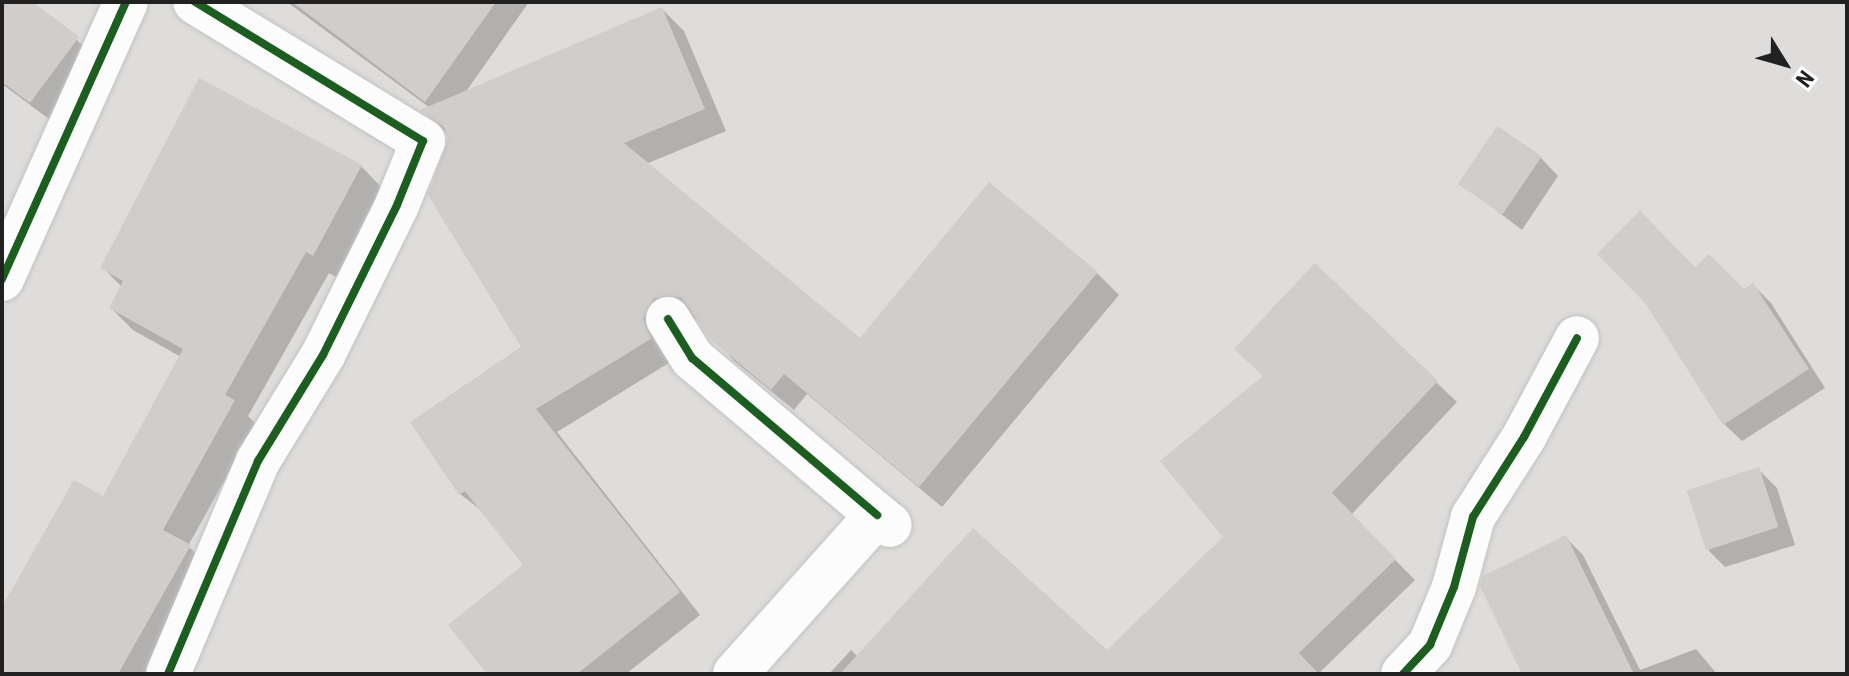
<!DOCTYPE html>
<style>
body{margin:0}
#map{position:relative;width:1849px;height:676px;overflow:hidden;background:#efedea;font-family:"Roboto Condensed",sans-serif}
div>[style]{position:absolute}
.residential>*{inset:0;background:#dedddb;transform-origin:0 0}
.shadow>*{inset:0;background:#0003}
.building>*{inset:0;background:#d0cdcb;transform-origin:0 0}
.roads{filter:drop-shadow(0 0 2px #c2c2c0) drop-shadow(0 0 2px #c2c2c0)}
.street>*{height:44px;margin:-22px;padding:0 22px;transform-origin:22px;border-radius:22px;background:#fdfcfc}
.cycleway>*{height:8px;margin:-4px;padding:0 4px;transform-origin:4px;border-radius:4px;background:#1b5e20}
span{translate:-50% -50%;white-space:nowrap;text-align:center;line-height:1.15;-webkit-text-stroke:7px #fff;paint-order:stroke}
.frame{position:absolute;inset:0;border:4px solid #212121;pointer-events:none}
.north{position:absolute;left:1745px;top:24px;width:80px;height:80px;-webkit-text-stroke:6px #fff;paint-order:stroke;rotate:127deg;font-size:22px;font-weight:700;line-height:32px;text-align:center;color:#212121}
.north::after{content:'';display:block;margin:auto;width:28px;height:36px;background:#212121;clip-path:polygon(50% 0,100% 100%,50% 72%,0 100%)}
</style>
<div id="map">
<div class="residential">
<i style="left:2px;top:2px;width:1845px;height:672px"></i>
</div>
<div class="shadow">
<i style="clip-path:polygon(2px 2px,30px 2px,96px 56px,49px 119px,2px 84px)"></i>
<i style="clip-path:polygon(287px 2px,529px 2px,465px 93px,662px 9px,684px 31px,726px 131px,646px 164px,860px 341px,1097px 273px,1119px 295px,942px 507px,807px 394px,794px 410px,734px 361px,698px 319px,676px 320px,672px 361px,557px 432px,700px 615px,626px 674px,490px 674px,526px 565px,486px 514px,460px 494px,413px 422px,524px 348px,449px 135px,424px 111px,430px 108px)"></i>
<i style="clip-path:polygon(1541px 158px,1558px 176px,1522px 230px,1461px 183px)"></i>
<i style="clip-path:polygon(361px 166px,383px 189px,336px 277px,329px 273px,248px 416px,256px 424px,188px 546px,212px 569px,153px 674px,2px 674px,2px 611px,103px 498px,181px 357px,133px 330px,111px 308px,122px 287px,103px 268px)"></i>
<i style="clip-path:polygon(1695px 270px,1744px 291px,1753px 285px,1771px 303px,1825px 388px,1742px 441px,1724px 424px)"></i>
<i style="clip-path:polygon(1436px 382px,1457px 402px,1351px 515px,1415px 580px,1318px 674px,829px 674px,851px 650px,858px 657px,1107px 652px)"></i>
<i style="clip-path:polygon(1759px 470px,1777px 488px,1795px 545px,1725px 567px,1707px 549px)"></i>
<i style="clip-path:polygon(1565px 537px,1583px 555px,1640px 670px,1696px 649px,1717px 674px,1522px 674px)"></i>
</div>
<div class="building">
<i style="clip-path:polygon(2px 2px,33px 2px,79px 37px,30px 103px,2px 82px)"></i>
<i style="clip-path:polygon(292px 2px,496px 2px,425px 102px)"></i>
<i style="clip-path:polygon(662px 7px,705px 109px,624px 143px,860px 338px,989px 182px,1098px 272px,919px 487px,784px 374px,771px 390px,710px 339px,681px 297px,654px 298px,643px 319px,651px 339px,536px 409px,680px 592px,577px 674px,487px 674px,448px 625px,523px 565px,465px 491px,459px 495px,410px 422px,521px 347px,428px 195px,448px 138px,444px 127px,420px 110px)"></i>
<i style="clip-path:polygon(199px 78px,362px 165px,313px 256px,306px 252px,225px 395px,235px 400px,163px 530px,191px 545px,118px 674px,2px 674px,2px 607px,74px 480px,103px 496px,183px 349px,109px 308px,123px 281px,100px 268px)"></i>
<i style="left:1497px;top:126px;width:54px;height:70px;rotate:34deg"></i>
<i style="clip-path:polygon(1640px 211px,1695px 267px,1709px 254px,1744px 289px,1753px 283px,1809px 369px,1723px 425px,1645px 303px,1597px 254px)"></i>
<i style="clip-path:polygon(1315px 263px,1438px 381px,1332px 493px,1396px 559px,1299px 653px,1319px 674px,840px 674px,973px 528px,1107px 650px,1223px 537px,1160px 461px,1263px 376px,1234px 349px)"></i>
<i style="left:1759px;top:467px;width:63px;height:76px;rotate:72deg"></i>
<i style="clip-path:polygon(1566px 535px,1634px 674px,1522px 674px,1480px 586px,1483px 576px)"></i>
</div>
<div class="roads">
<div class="street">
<i style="left:2px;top:279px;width:303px;rotate:-65.9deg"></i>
<i style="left:668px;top:319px;width:46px;rotate:58.4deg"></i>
<i style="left:692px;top:358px;width:243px;rotate:40.3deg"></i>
<i style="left:168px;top:674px;width:231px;rotate:-67.1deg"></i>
<i style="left:258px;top:461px;width:124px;rotate:-58.5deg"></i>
<i style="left:323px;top:355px;width:167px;rotate:-63.7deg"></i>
<i style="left:397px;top:205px;width:69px;rotate:-67.9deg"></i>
<i style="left:423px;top:141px;width:267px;rotate:-148.6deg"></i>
<i style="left:735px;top:674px;width:213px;rotate:-48.2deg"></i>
<i style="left:877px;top:515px;width:16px;rotate:38deg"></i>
<i style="left:1403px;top:674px;width:40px;rotate:-47deg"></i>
<i style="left:1430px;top:645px;width:63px;rotate:-67.5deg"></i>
<i style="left:1454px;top:587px;width:73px;rotate:-74.8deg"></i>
<i style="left:1473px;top:517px;width:95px;rotate:-57.5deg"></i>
<i style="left:1524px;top:437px;width:112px;rotate:-61.8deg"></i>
</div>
</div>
<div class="cycleway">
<i style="left:2px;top:279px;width:303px;rotate:-65.9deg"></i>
<i style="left:668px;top:319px;width:46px;rotate:58.4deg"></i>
<i style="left:692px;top:358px;width:243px;rotate:40.3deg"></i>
<i style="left:168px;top:674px;width:231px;rotate:-67.1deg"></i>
<i style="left:258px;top:461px;width:124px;rotate:-58.5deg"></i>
<i style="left:323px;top:355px;width:167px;rotate:-63.7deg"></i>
<i style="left:397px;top:205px;width:69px;rotate:-67.9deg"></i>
<i style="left:423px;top:141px;width:267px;rotate:-148.6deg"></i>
<i style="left:1403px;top:674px;width:40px;rotate:-47deg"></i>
<i style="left:1430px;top:645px;width:63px;rotate:-67.5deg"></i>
<i style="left:1454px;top:587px;width:73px;rotate:-74.8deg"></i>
<i style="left:1473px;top:517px;width:95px;rotate:-57.5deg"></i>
<i style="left:1524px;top:437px;width:112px;rotate:-61.8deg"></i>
</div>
<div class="frame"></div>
<div class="north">N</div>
</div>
